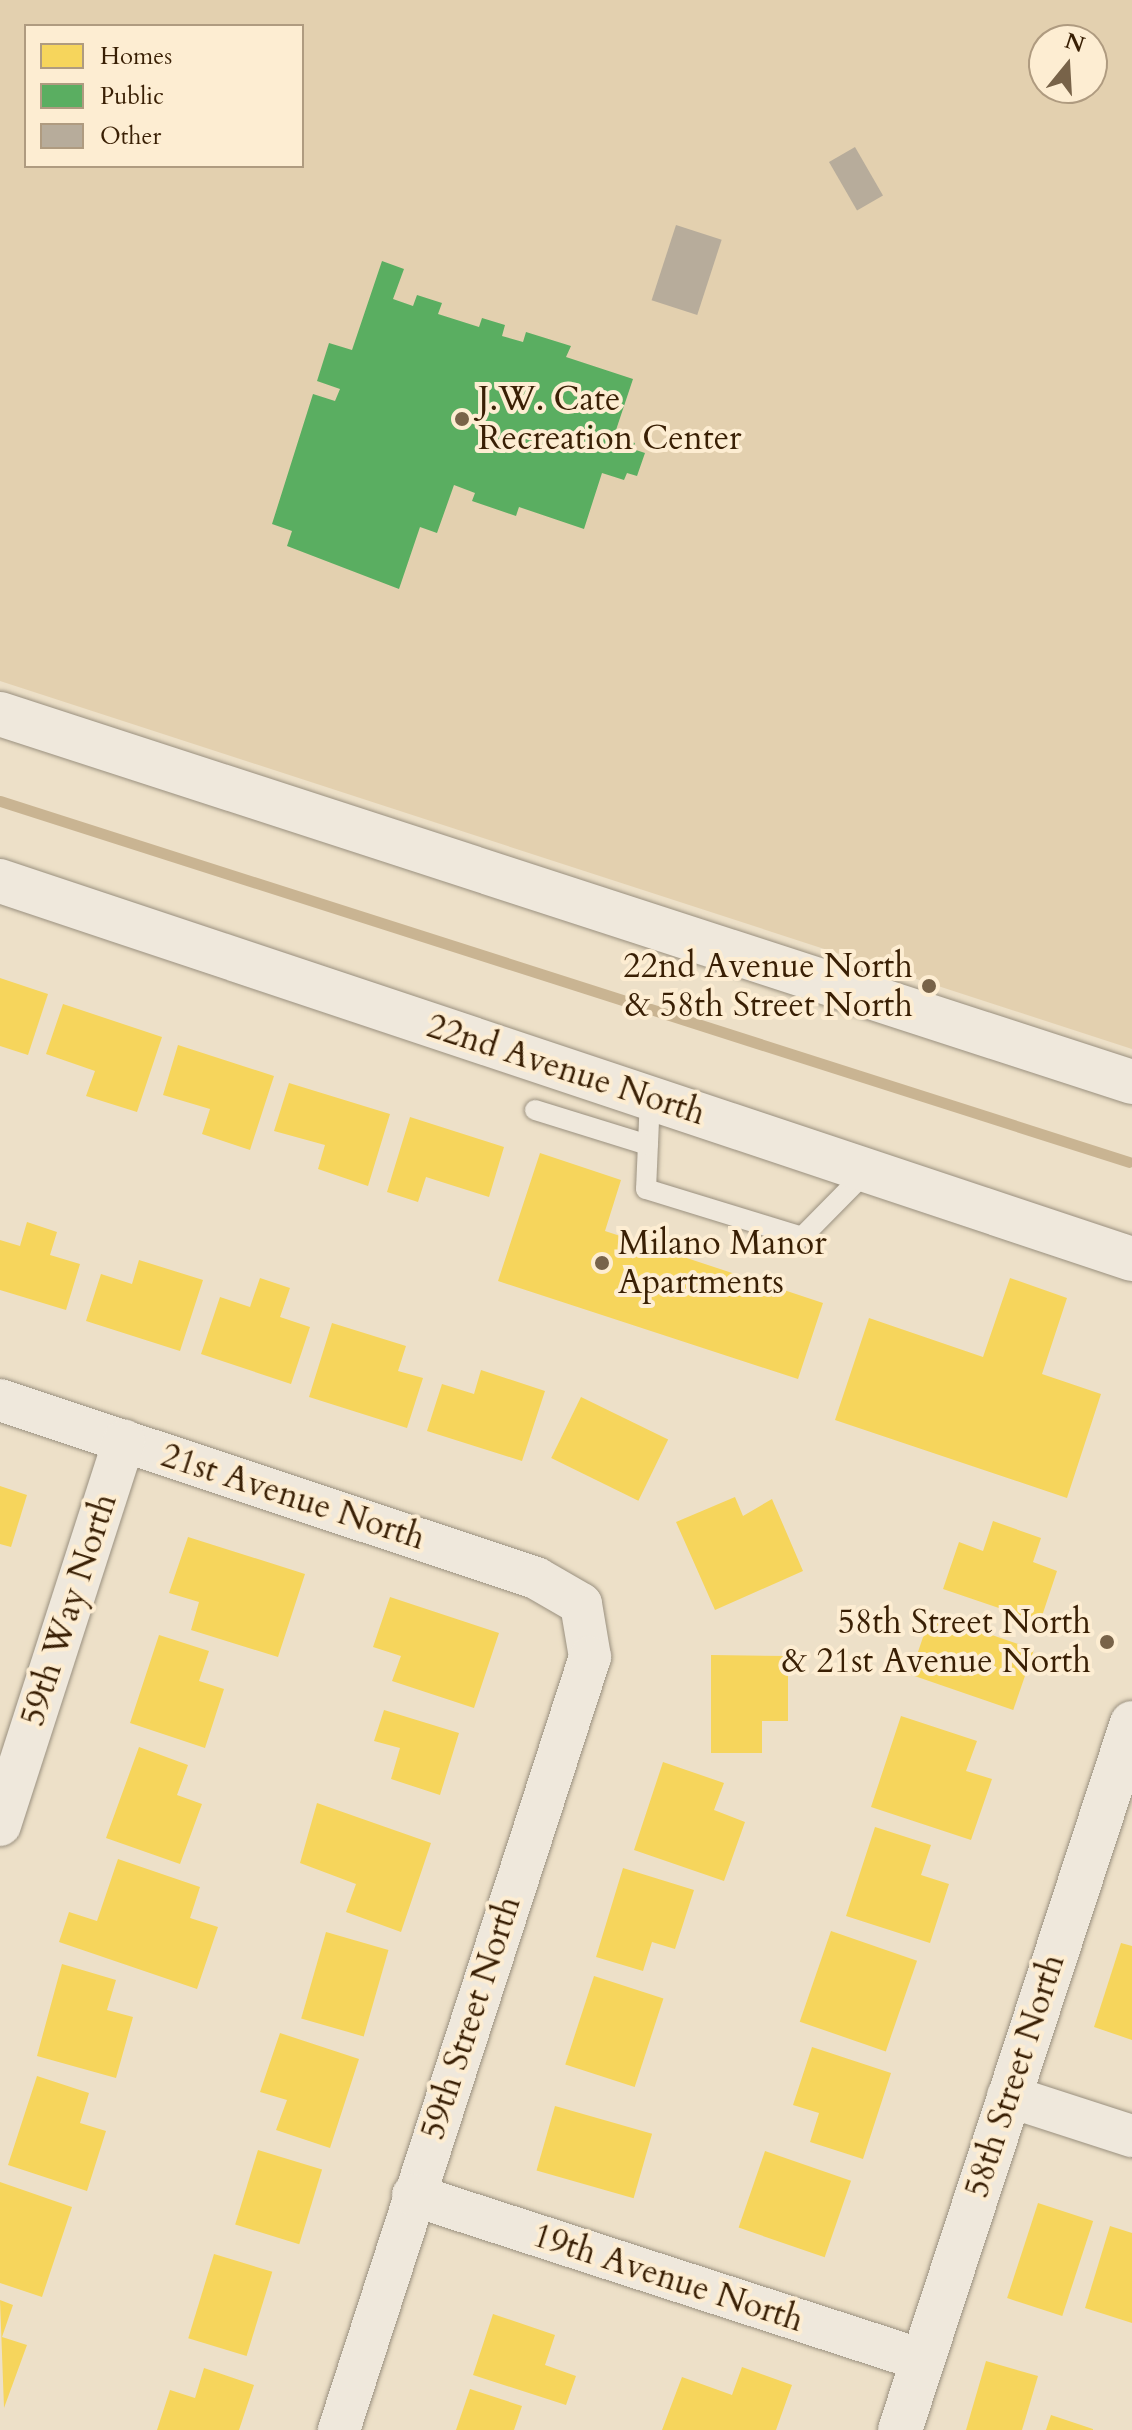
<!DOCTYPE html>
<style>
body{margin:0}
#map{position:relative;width:1132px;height:2430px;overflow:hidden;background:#ede0c8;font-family:Cardo,serif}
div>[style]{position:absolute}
.green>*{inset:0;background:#e3d0af}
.homes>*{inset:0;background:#f6d55c;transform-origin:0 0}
.public>*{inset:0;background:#5aae61}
.stream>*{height:11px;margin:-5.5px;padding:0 5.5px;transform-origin:5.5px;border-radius:5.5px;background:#c9b492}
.building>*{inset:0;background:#b7ac9b;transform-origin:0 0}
.roads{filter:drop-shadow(0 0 2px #9a907f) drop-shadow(0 0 2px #9a907f)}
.lane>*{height:20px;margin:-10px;padding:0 10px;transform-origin:10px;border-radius:10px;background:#efe8dc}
.street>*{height:42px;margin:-21px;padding:0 21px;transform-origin:21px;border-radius:21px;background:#efe8dc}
.secondary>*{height:44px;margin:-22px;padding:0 22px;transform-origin:22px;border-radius:22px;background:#efe8dc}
.dots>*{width:22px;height:22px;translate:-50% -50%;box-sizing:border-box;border:4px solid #fdedd2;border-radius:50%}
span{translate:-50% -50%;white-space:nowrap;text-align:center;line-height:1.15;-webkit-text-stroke:8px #fdedd2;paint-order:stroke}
.poi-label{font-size:34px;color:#391f04}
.left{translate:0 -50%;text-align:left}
.right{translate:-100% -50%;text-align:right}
.street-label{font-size:34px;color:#391f04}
.legend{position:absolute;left:24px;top:24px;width:280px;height:144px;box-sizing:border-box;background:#fdedd2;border:2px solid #af9b80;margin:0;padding:10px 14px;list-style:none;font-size:24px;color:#391f04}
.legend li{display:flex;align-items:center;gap:16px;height:40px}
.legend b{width:40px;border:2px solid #af9b80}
.north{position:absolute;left:1028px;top:24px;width:80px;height:80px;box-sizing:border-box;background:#fdedd2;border:2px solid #af9b80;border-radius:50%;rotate:18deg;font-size:22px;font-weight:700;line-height:32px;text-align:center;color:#391f04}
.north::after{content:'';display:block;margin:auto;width:28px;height:36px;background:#786349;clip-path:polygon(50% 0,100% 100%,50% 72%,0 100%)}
</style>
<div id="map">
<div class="green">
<i style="clip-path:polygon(evenodd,0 0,1132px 0,1132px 1049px,0 681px,0 0,26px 26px,302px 26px,302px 166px,26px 166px,26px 26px,0 0,1044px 40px,1092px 40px,1092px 88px,1044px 88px,1044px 40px)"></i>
</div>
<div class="homes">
<i style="clip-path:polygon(0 978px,48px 994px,28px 1055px,0 1046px)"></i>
<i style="clip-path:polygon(63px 1004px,162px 1037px,137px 1112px,86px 1096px,95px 1071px,46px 1054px)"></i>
<i style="clip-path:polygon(178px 1045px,274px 1076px,250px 1150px,202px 1134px,210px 1109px,163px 1095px)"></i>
<i style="clip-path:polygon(289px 1083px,390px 1114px,368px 1186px,318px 1169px,325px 1145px,274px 1131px)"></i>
<i style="clip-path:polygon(410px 1117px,504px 1147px,489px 1197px,426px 1177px,418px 1202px,387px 1192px)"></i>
<i style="clip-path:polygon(540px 1153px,621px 1180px,605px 1231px,823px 1303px,798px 1379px,498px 1281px)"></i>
<i style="clip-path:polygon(27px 1222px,57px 1232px,50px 1255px,80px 1264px,66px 1310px,0 1290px,0 1240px,20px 1246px)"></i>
<i style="clip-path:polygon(139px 1260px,203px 1280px,180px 1351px,86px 1321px,101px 1274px,132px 1284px)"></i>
<i style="clip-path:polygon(260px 1278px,290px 1288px,280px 1317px,310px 1327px,291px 1384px,201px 1354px,220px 1297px,250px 1307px)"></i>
<i style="clip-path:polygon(1010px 1278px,1067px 1298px,1042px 1374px,1101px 1394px,1067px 1498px,835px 1420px,869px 1318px,983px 1357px)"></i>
<i style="clip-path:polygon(332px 1323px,406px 1346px,398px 1371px,423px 1378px,407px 1428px,309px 1397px)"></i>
<i style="clip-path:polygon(481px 1370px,545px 1391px,522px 1461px,427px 1431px,442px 1384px,474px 1394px)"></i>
<i style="left:581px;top:1397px;width:97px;height:68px;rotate:26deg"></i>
<i style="clip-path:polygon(0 1486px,27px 1495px,11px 1547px,0 1544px)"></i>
<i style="clip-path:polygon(735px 1497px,743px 1516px,772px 1499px,803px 1571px,715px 1610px,676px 1522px)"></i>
<i style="clip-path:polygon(993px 1521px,1041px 1538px,1033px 1562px,1057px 1571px,1040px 1622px,943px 1589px,959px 1542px,983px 1551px)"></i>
<i style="clip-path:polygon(188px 1537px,305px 1574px,278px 1657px,191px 1630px,199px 1602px,169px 1593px)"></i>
<i style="clip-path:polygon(390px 1597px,499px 1633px,474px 1708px,392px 1681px,401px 1656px,373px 1647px)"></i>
<i style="left:931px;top:1614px;width:109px;height:64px;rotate:19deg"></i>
<i style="clip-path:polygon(159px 1635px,209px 1651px,199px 1681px,224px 1689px,205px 1748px,130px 1723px)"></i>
<i style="clip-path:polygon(711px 1655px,788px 1656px,788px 1721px,762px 1721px,762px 1753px,711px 1753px)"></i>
<i style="clip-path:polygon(384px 1710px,459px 1733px,440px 1795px,391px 1779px,400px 1748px,374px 1741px)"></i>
<i style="clip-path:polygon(901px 1716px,977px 1741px,966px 1771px,992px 1779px,971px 1840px,871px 1807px)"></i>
<i style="clip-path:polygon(139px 1747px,188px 1765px,177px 1795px,202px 1804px,180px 1864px,106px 1838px)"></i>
<i style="clip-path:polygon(663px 1762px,724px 1783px,714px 1810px,745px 1822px,724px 1881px,634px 1850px)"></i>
<i style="clip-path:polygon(317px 1803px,431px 1843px,401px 1932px,346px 1912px,356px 1884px,300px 1863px)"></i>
<i style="clip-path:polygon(875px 1827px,931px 1845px,921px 1875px,949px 1884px,930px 1943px,846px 1916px)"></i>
<i style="clip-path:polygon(118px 1859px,200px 1887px,190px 1918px,218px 1927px,197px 1989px,59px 1942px,69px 1912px,97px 1921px)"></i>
<i style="clip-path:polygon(623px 1868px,694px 1890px,675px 1949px,652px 1942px,643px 1971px,596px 1957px)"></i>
<i style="left:831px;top:1931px;width:91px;height:96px;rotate:19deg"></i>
<i style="left:326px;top:1932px;width:65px;height:90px;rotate:16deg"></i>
<i style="clip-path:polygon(1121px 1943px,1132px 1946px,1132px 2040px,1094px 2027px)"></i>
<i style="clip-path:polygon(62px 1964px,116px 1980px,107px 2010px,133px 2017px,116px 2078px,37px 2056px)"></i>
<i style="left:594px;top:1976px;width:73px;height:93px;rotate:18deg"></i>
<i style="clip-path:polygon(280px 2033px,359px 2059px,330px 2148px,276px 2130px,287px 2100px,260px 2092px)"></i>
<i style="clip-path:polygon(812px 2047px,891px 2073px,863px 2159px,810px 2142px,819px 2113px,793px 2105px)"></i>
<i style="clip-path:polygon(37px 2076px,89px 2093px,80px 2123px,106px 2131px,87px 2191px,8px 2165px)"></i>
<i style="left:555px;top:2106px;width:101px;height:67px;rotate:16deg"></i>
<i style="left:258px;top:2150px;width:67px;height:78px;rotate:17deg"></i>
<i style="left:765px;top:2151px;width:91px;height:81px;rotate:19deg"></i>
<i style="clip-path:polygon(0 2182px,72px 2207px,42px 2297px,0 2283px)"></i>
<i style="left:1038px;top:2203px;width:58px;height:100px;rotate:18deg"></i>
<i style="clip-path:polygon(1110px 2226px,1132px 2233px,1132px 2323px,1085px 2308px)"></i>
<i style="left:214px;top:2254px;width:61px;height:88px;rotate:17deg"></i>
<i style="clip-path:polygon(0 2300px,13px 2305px,2px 2337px,27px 2345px,4px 2408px)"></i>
<i style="clip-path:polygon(493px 2314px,555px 2335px,545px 2365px,576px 2376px,566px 2405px,473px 2375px)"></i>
<i style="clip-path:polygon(986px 2361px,1038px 2376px,1022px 2430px,966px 2430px)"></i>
<i style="clip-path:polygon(742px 2367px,792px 2385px,776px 2430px,662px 2430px,682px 2377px,732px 2395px)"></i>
<i style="clip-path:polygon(204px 2368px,254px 2385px,239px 2430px,157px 2430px,170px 2390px,195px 2398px)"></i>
<i style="clip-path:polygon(470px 2389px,522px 2406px,514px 2430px,456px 2430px)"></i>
<i style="clip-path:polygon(1051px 2415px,1093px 2429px,1093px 2430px,1046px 2430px)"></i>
</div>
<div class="public">
<i style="clip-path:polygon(382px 261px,404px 269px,393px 299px,413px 306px,417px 295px,442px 303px,438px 314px,479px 327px,482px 318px,505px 325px,502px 336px,523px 342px,526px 332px,571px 346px,566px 357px,633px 379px,614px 436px,635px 443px,633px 449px,645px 453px,637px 476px,627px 473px,624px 480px,602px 473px,584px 529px,519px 507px,516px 516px,472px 501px,475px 493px,454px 485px,437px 533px,420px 527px,399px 589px,287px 546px,292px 531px,272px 524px,313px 394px,335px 401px,340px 389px,317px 381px,329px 343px,352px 350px)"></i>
</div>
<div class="stream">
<i style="left:0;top:801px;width:1185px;rotate:17.73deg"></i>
</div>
<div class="building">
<i style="left:855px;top:147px;width:56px;height:30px;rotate:60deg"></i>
<i style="left:676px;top:225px;width:48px;height:79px;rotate:18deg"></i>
</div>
<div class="roads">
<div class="lane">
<i style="left:650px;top:1098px;width:91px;rotate:92.5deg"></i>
<i style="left:646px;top:1189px;width:163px;rotate:17.1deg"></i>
<i style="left:802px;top:1237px;width:93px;rotate:-45.4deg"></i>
<i style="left:535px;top:1110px;width:118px;rotate:17.2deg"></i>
</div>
<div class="street">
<i style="left:0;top:1400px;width:565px;rotate:18.37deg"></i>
<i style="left:536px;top:1578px;width:52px;rotate:30deg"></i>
<i style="left:581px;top:1604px;width:54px;rotate:80.4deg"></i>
<i style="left:590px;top:1657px;width:813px;rotate:107.99deg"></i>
<i style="left:0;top:1825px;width:404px;rotate:-72.1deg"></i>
<i style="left:1008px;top:2096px;width:130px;rotate:17.9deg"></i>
<i style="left:413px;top:2195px;width:535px;rotate:17.96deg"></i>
</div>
<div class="secondary">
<i style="left:0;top:714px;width:1190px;rotate:18.01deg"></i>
<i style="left:0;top:881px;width:1193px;rotate:18.47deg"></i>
<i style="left:900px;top:2430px;width:744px;rotate:-71.83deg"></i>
</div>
</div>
<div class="dots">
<i style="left:462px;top:419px;background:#786349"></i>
<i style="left:929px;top:986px;background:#786349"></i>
<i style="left:602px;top:1263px;background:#786349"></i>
<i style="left:1107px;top:1642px;background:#786349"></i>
</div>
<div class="poi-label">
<span class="left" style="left:478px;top:419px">J.W. Cate<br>Recreation Center</span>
<span class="right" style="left:913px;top:986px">22nd Avenue North<br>&amp; 58th Street North</span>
<span class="left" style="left:618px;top:1263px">Milano Manor<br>Apartments</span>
<span class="right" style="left:1091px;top:1642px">58th Street North<br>&amp; 21st Avenue North</span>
</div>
<div class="street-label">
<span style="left:566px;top:1070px;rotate:18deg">22nd Avenue North</span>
<span style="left:293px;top:1497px;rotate:18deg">21st Avenue North</span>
<span style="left:69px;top:1610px;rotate:-72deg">59th Way North</span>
<span style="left:471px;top:2018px;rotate:-72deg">59th Street North</span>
<span style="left:1015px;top:2076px;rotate:-72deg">58th Street North</span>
<span style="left:668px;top:2278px;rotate:18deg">19th Avenue North</span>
</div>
<ul class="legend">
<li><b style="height:22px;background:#f6d55c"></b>Homes</li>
<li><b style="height:22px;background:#5aae61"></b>Public</li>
<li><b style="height:22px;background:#b7ac9b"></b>Other</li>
</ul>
<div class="north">N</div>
</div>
